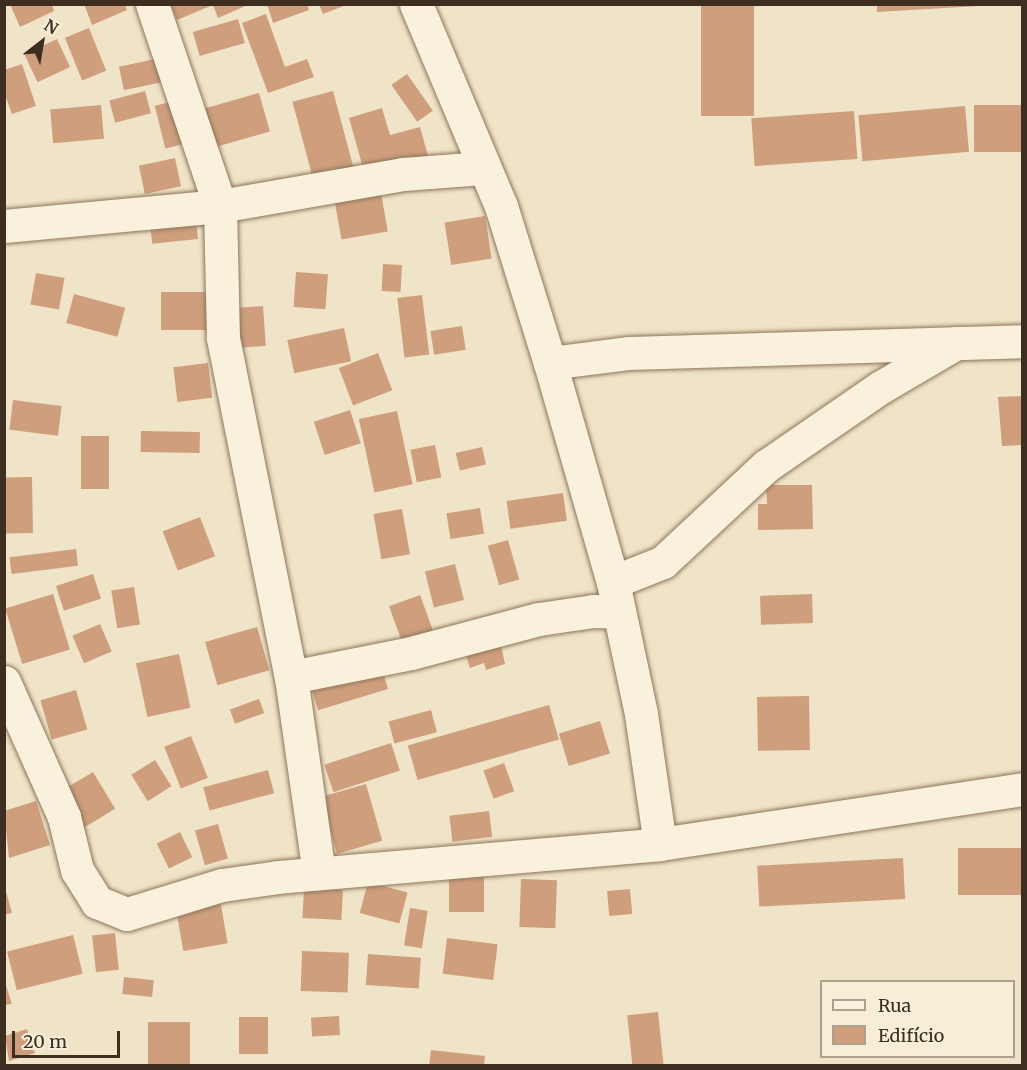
<!DOCTYPE html>
<meta charset="utf-8">
<style>
body{margin:0}
#map{position:relative;width:1027px;height:1070px;overflow:hidden;background:#f0e4c8;font-family:Merriweather,serif}
div>[style]{position:absolute}
.building>*{inset:0;background:#cf9f7d;transform-origin:0 0}
.roads{filter:drop-shadow(0 0 2px #8d765c) drop-shadow(0 0 2px #8d765c)}
.minor>*{height:33px;margin:-16.5px;padding:0 16.5px;transform-origin:16.5px;border-radius:16.5px;background:#faf1dc}
span{translate:-50% -50%;white-space:nowrap;text-align:center;line-height:1.15;-webkit-text-stroke:4.5px #f7eed8;paint-order:stroke}
.frame{position:absolute;inset:0;border:6px solid #3d2e20;pointer-events:none}
.legend{position:absolute;left:820px;top:980px;width:195px;height:78px;box-sizing:border-box;background:#f7eed8;border:2px solid #ada18e;margin:0;padding:8px 10px;list-style:none;font-size:18px;color:#3d2e20}
.legend li{display:flex;align-items:center;gap:12px;height:30px}
.legend b{width:30px;border:2px solid #ada18e}
.north{position:absolute;left:12px;top:12px;width:60px;height:60px;-webkit-text-stroke:4px #f7eed8;paint-order:stroke;rotate:31deg;font-size:16px;font-weight:700;line-height:24px;text-align:center;color:#3d2e20}
.north::after{content:'';display:block;margin:auto;width:21px;height:27px;background:#3d2e20;clip-path:polygon(50% 0,100% 100%,50% 72%,0 100%)}
.scale{position:absolute;left:12px;top:1031px;width:108px;height:27px;box-sizing:border-box;border:3px solid #3d2e20;border-top:0;padding-left:8px;font-size:18px;line-height:21px;white-space:nowrap;color:#3d2e20;-webkit-text-stroke:4px #f7eed8;paint-order:stroke}
</style>
<div id="map">
<div class="building">
<i style="clip-path:polygon(10px 4px,52px 4px,54px 11px,20px 27px)"></i>
<i style="clip-path:polygon(84px 4px,125px 4px,127px 10px,92px 25px)"></i>
<i style="clip-path:polygon(170px 4px,250px 4px,218px 18px,213px 5px,177px 20px)"></i>
<i style="clip-path:polygon(267px 4px,307px 4px,309px 10px,273px 23px)"></i>
<i style="clip-path:polygon(319px 4px,346px 4px,346px 5px,323px 14px)"></i>
<i style="left:701px;top:4px;width:53px;height:112px"></i>
<i style="clip-path:polygon(877px 4px,979px 4px,979px 6px,877px 12px)"></i>
<i style="clip-path:polygon(266px 14px,285px 67px,307px 59px,314px 77px,268px 93px,242px 23px)"></i>
<i style="left:238px;top:19px;width:25px;height:47px;rotate:74deg"></i>
<i style="left:89px;top:28px;width:46px;height:26px;rotate:68deg"></i>
<i style="left:57px;top:39px;width:31px;height:36px;rotate:65deg"></i>
<i style="left:160px;top:58px;width:24px;height:42px;rotate:78deg"></i>
<i style="clip-path:polygon(22px 64px,36px 106px,12px 114px,4px 92px,4px 70px)"></i>
<i style="left:407px;top:74px;width:45px;height:19px;rotate:55deg"></i>
<i style="left:145px;top:91px;width:23px;height:37px;rotate:75deg"></i>
<i style="left:333px;top:91px;width:80px;height:42px;rotate:75deg"></i>
<i style="left:259px;top:93px;width:40px;height:63px;rotate:74deg"></i>
<i style="left:178px;top:100px;width:44px;height:24px;rotate:76deg"></i>
<i style="left:101px;top:105px;width:34px;height:51px;rotate:85deg"></i>
<i style="left:1022px;top:105px;width:47px;height:48px;rotate:90deg"></i>
<i style="left:965px;top:106px;width:46px;height:107px;rotate:85deg"></i>
<i style="clip-path:polygon(382px 108px,390px 135px,420px 127px,428px 156px,365px 175px,349px 118px)"></i>
<i style="left:854px;top:111px;width:48px;height:103px;rotate:86deg"></i>
<i style="left:175px;top:158px;width:29px;height:37px;rotate:78deg"></i>
<i style="left:381px;top:193px;width:39px;height:47px;rotate:80deg"></i>
<i style="left:485px;top:216px;width:43px;height:41px;rotate:81deg"></i>
<i style="left:196px;top:220px;width:19px;height:46px;rotate:84deg"></i>
<i style="left:383px;top:264px;width:19px;height:27px;rotate:3deg"></i>
<i style="left:296px;top:272px;width:32px;height:35px;rotate:4deg"></i>
<i style="left:36px;top:273px;width:29px;height:32px;rotate:10deg"></i>
<i style="left:161px;top:292px;width:48px;height:38px"></i>
<i style="left:74px;top:294px;width:53px;height:30px;rotate:15deg"></i>
<i style="left:422px;top:295px;width:60px;height:25px;rotate:83deg"></i>
<i style="left:263px;top:306px;width:40px;height:29px;rotate:86deg"></i>
<i style="left:462px;top:326px;width:24px;height:32px;rotate:81deg"></i>
<i style="left:344px;top:328px;width:34px;height:58px;rotate:78deg"></i>
<i style="left:378px;top:353px;width:40px;height:42px;rotate:69deg"></i>
<i style="left:208px;top:363px;width:35px;height:35px;rotate:83deg"></i>
<i style="clip-path:polygon(1022px 396px,1022px 445px,1002px 446px,998px 397px)"></i>
<i style="left:13px;top:400px;width:49px;height:30px;rotate:7deg"></i>
<i style="left:350px;top:410px;width:35px;height:38px;rotate:72deg"></i>
<i style="left:397px;top:411px;width:75px;height:39px;rotate:78deg"></i>
<i style="left:141px;top:431px;width:59px;height:21px;rotate:1deg"></i>
<i style="left:81px;top:436px;width:28px;height:53px"></i>
<i style="left:435px;top:445px;width:33px;height:25px;rotate:79deg"></i>
<i style="left:482px;top:447px;width:18px;height:27px;rotate:77deg"></i>
<i style="left:32px;top:477px;width:56px;height:28px;rotate:89deg"></i>
<i style="clip-path:polygon(766px 485px,812px 485px,813px 529px,758px 530px,758px 504px,767px 504px)"></i>
<i style="left:563px;top:493px;width:28px;height:57px;rotate:82deg"></i>
<i style="left:480px;top:508px;width:26px;height:34px;rotate:81deg"></i>
<i style="left:402px;top:509px;width:46px;height:29px;rotate:80deg"></i>
<i style="left:200px;top:517px;width:42px;height:40px;rotate:69deg"></i>
<i style="left:508px;top:540px;width:41px;height:21px;rotate:74deg"></i>
<i style="left:76px;top:549px;width:17px;height:67px;rotate:83deg"></i>
<i style="left:455px;top:564px;width:37px;height:31px;rotate:76deg"></i>
<i style="left:93px;top:574px;width:26px;height:39px;rotate:72deg"></i>
<i style="left:134px;top:587px;width:38px;height:23px;rotate:81deg"></i>
<i style="left:53px;top:594px;width:58px;height:50px;rotate:73deg"></i>
<i style="left:812px;top:594px;width:29px;height:52px;rotate:88deg"></i>
<i style="left:420px;top:595px;width:40px;height:33px;rotate:70deg"></i>
<i style="left:100px;top:624px;width:30px;height:30px;rotate:67deg"></i>
<i style="left:257px;top:627px;width:45px;height:54px;rotate:74deg"></i>
<i style="clip-path:polygon(498px 631px,505px 664px,486px 670px,484px 663px,470px 668px,462px 643px)"></i>
<i style="left:179px;top:654px;width:55px;height:44px;rotate:78deg"></i>
<i style="left:381px;top:666px;width:24px;height:73px;rotate:73deg"></i>
<i style="left:76px;top:690px;width:41px;height:37px;rotate:74deg"></i>
<i style="left:809px;top:696px;width:54px;height:52px;rotate:89deg"></i>
<i style="left:259px;top:699px;width:15px;height:31px;rotate:70deg"></i>
<i style="left:549px;top:705px;width:36px;height:147px;rotate:74deg"></i>
<i style="left:431px;top:710px;width:23px;height:44px;rotate:75deg"></i>
<i style="left:600px;top:721px;width:34px;height:43px;rotate:73deg"></i>
<i style="left:191px;top:736px;width:45px;height:29px;rotate:68deg"></i>
<i style="left:391px;top:743px;width:29px;height:70px;rotate:72deg"></i>
<i style="left:155px;top:760px;width:31px;height:28px;rotate:58deg"></i>
<i style="left:504px;top:763px;width:30px;height:22px;rotate:70deg"></i>
<i style="left:268px;top:770px;width:24px;height:67px;rotate:75deg"></i>
<i style="left:93px;top:772px;width:43px;height:36px;rotate:59deg"></i>
<i style="left:366px;top:784px;width:59px;height:47px;rotate:74deg"></i>
<i style="clip-path:polygon(36px 801px,50px 845px,9px 858px,4px 811px)"></i>
<i style="left:489px;top:811px;width:26px;height:40px;rotate:83deg"></i>
<i style="left:218px;top:824px;width:36px;height:24px;rotate:74deg"></i>
<i style="left:180px;top:832px;width:28px;height:26px;rotate:64deg"></i>
<i style="left:1022px;top:848px;width:47px;height:64px;rotate:90deg"></i>
<i style="left:903px;top:858px;width:41px;height:146px;rotate:87deg"></i>
<i style="left:449px;top:876px;width:35px;height:36px"></i>
<i style="left:521px;top:879px;width:36px;height:48px;rotate:2deg"></i>
<i style="left:368px;top:882px;width:41px;height:32px;rotate:15deg"></i>
<i style="clip-path:polygon(4px 884px,12px 913px,4px 915px)"></i>
<i style="left:304px;top:888px;width:39px;height:30px;rotate:3deg"></i>
<i style="left:630px;top:889px;width:25px;height:23px;rotate:85deg"></i>
<i style="left:219px;top:894px;width:50px;height:45px;rotate:80deg"></i>
<i style="left:410px;top:908px;width:18px;height:38px;rotate:9deg"></i>
<i style="left:115px;top:933px;width:37px;height:23px;rotate:84deg"></i>
<i style="left:73px;top:935px;width:40px;height:68px;rotate:76deg"></i>
<i style="left:447px;top:938px;width:51px;height:36px;rotate:7deg"></i>
<i style="left:302px;top:951px;width:47px;height:40px;rotate:2deg"></i>
<i style="left:368px;top:954px;width:53px;height:31px;rotate:4deg"></i>
<i style="left:124px;top:977px;width:30px;height:17px;rotate:6deg"></i>
<i style="clip-path:polygon(4px 979px,12px 1004px,4px 1005px)"></i>
<i style="left:658px;top:1012px;width:54px;height:31px;rotate:84deg"></i>
<i style="left:339px;top:1016px;width:19px;height:28px;rotate:87deg"></i>
<i style="left:239px;top:1017px;width:29px;height:37px"></i>
<i style="left:148px;top:1022px;width:42px;height:44px"></i>
<i style="clip-path:polygon(27px 1029px,35px 1053px,9px 1061px,5px 1036px)"></i>
<i style="clip-path:polygon(431px 1050px,485px 1056px,484px 1066px,429px 1066px)"></i>
</div>
<div class="roads">
<div class="minor">
<i style="left:152px;top:4px;width:213px;rotate:71.4deg"></i>
<i style="left:220px;top:206px;width:132px;rotate:88.7deg"></i>
<i style="left:223px;top:338px;width:346px;rotate:78.7deg"></i>
<i style="left:291px;top:677px;width:198px;rotate:81.9deg"></i>
<i style="left:416px;top:4px;width:219px;rotate:67.2deg"></i>
<i style="left:501px;top:206px;width:164px;rotate:72.7deg"></i>
<i style="left:550px;top:363px;width:228px;rotate:74deg"></i>
<i style="left:613px;top:582px;width:135px;rotate:78deg"></i>
<i style="left:641px;top:714px;width:131px;rotate:81.7deg"></i>
<i style="left:4px;top:226px;width:217px;rotate:-5.3deg"></i>
<i style="left:220px;top:206px;width:186px;rotate:-9.9deg"></i>
<i style="left:403px;top:174px;width:80px;rotate:-4.3deg"></i>
<i style="left:550px;top:363px;width:80px;rotate:-7.2deg"></i>
<i style="left:629px;top:353px;width:393px;rotate:-1.7deg"></i>
<i style="left:613px;top:582px;width:54px;rotate:-21.8deg"></i>
<i style="left:663px;top:562px;width:141px;rotate:-43deg"></i>
<i style="left:766px;top:466px;width:140px;rotate:-34.5deg"></i>
<i style="left:881px;top:387px;width:87px;rotate:-30.4deg"></i>
<i style="left:291px;top:677px;width:122px;rotate:-11.3deg"></i>
<i style="left:411px;top:653px;width:132px;rotate:-14.9deg"></i>
<i style="left:539px;top:619px;width:55px;rotate:-8.4deg"></i>
<i style="left:593px;top:611px;width:25px;rotate:2deg"></i>
<i style="left:4px;top:682px;width:148px;rotate:66deg"></i>
<i style="left:64px;top:817px;width:55px;rotate:76.2deg"></i>
<i style="left:77px;top:870px;width:38px;rotate:58deg"></i>
<i style="left:97px;top:902px;width:32px;rotate:22deg"></i>
<i style="left:127px;top:914px;width:99px;rotate:-17deg"></i>
<i style="left:222px;top:885px;width:57px;rotate:-8.1deg"></i>
<i style="left:278px;top:877px;width:383px;rotate:-4.9deg"></i>
<i style="left:660px;top:844px;width:366px;rotate:-8.6deg"></i>
</div>
</div>
<div class="frame"></div>
<ul class="legend">
<li><b style="height:8px;background:#faf1dc"></b>Rua</li>
<li><b style="height:16px;background:#cf9f7d"></b>Edifício</li>
</ul>
<div class="north">N</div>
<div class="scale">20 m</div>
</div>
